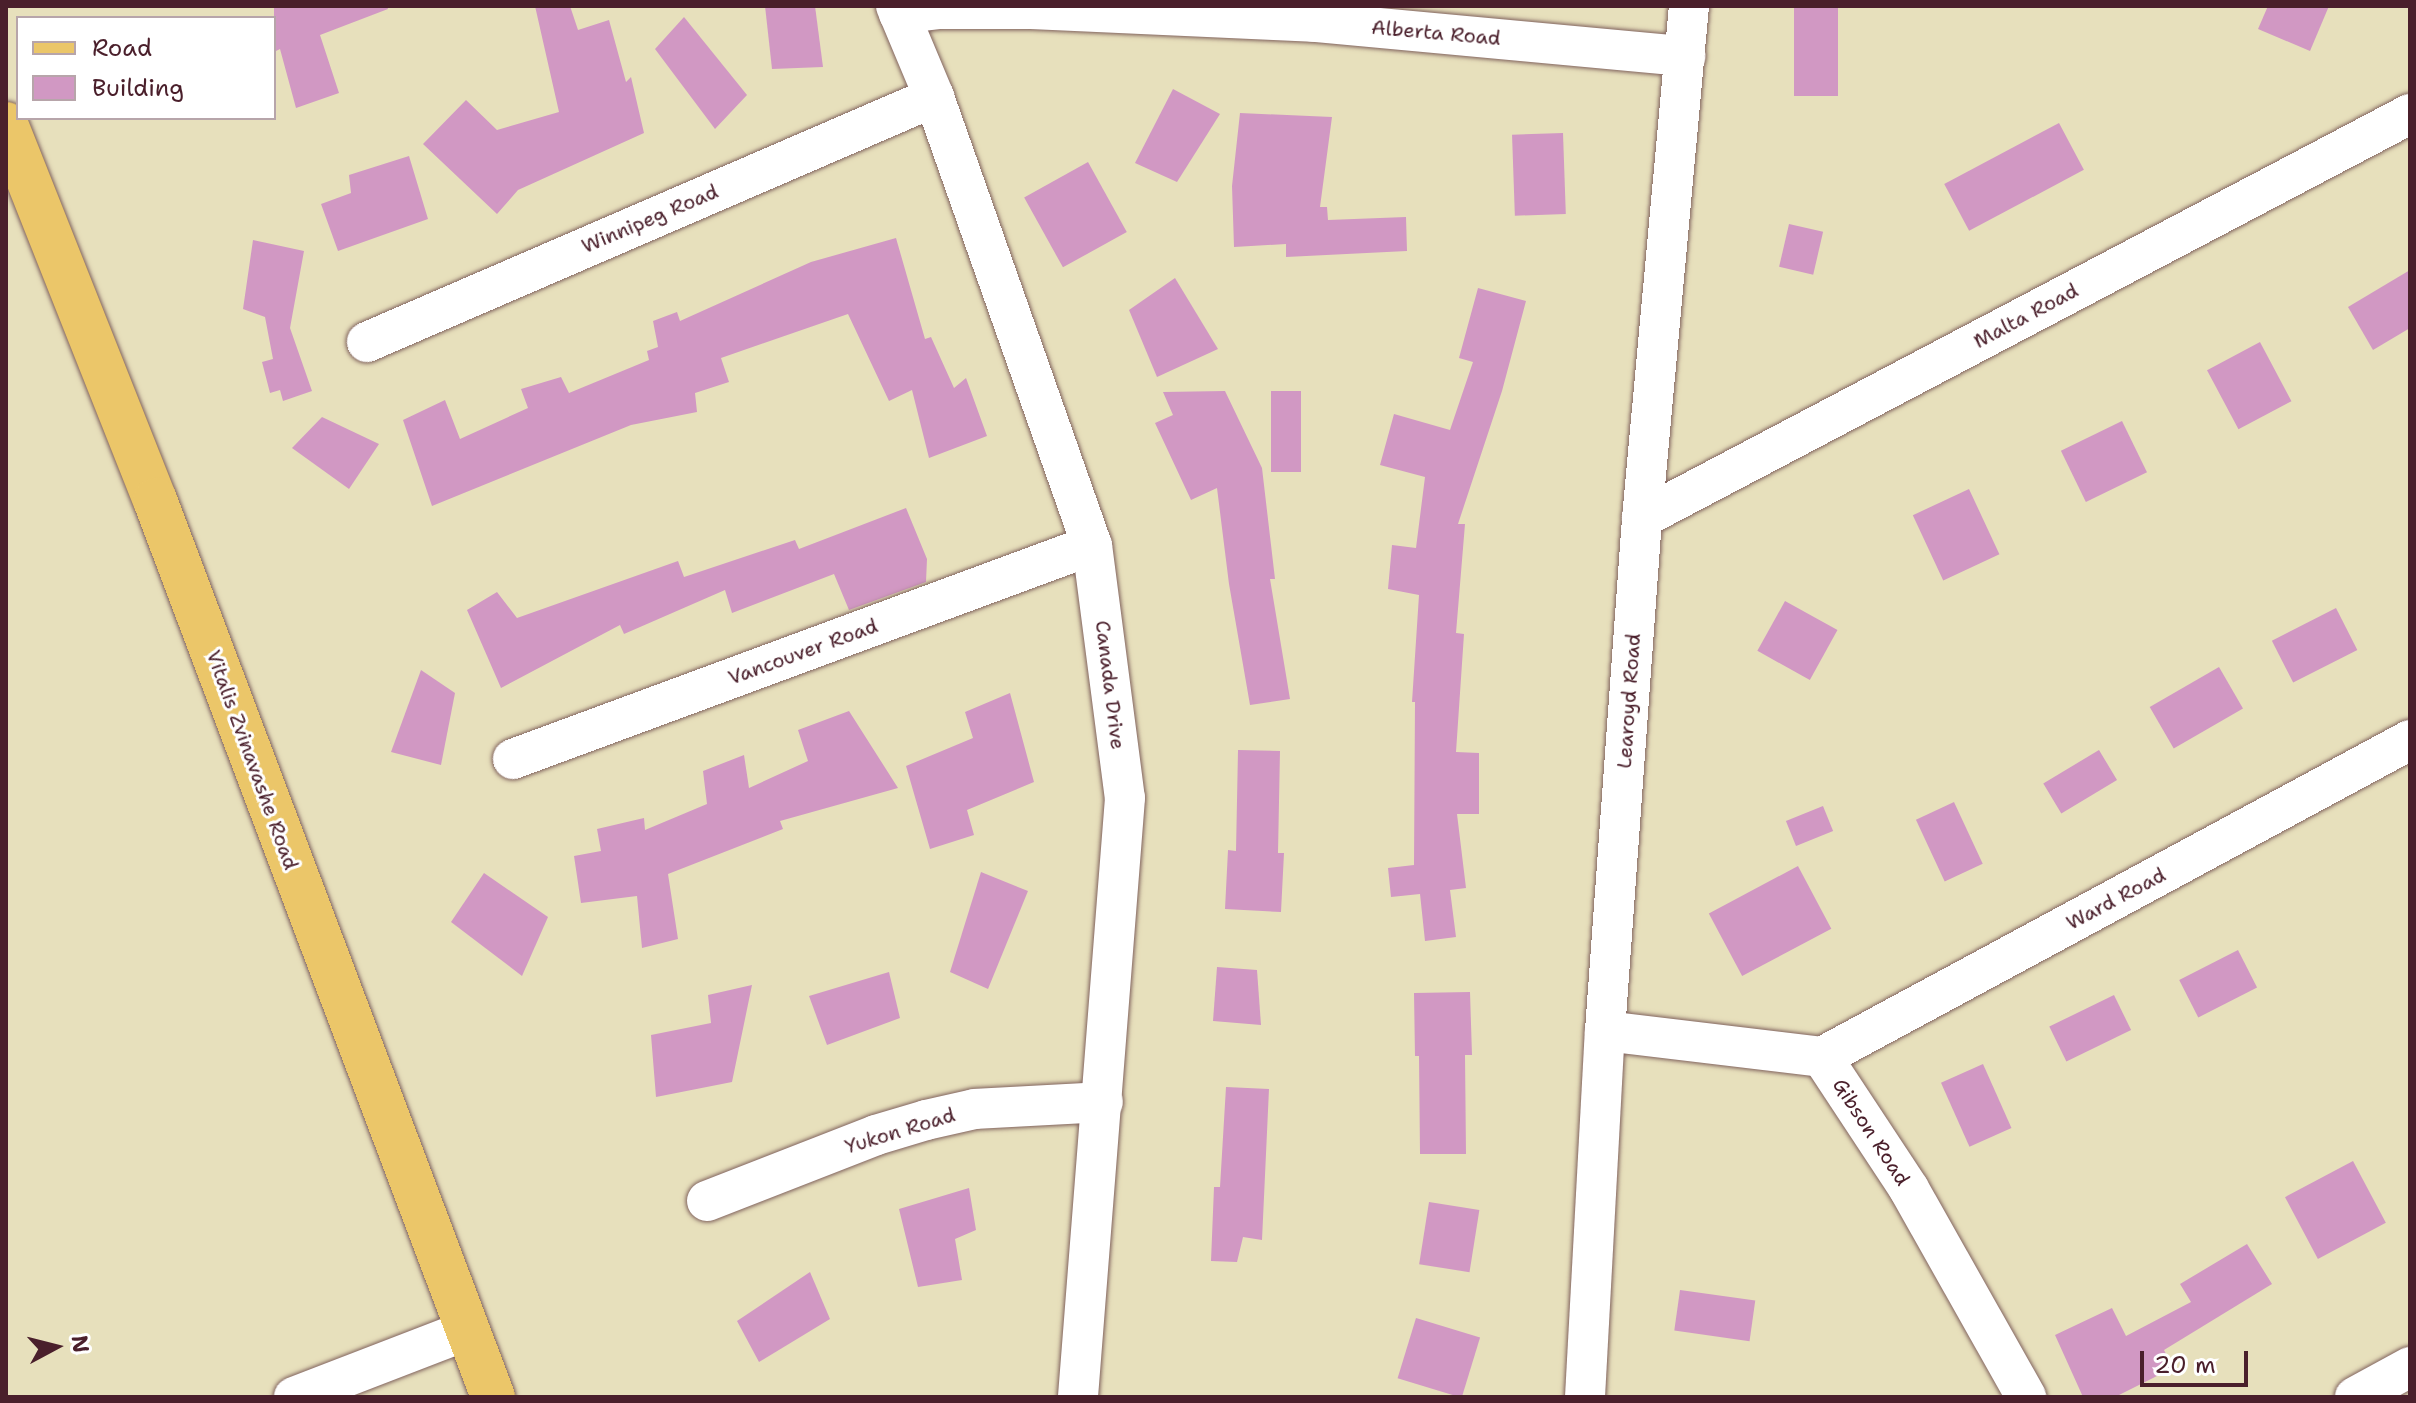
<!DOCTYPE html>
<style>
body{margin:0}
#map{position:relative;width:2416px;height:1403px;overflow:hidden;background:#e7e0bc;font-family:"Shantell Sans",sans-serif}
div>[style]{position:absolute}
.building>*{inset:0;background:#d198c3;transform-origin:0 0}
.roads{filter:drop-shadow(0 0 2px #81635e) drop-shadow(0 0 2px #81635e)}
.minor>*{height:40px;margin:-20px;padding:0 20px;transform-origin:20px;border-radius:20px;background:#fff}
.primary>*{height:44px;margin:-22px;padding:0 22px;transform-origin:22px;border-radius:22px;background:#ebc669}
span{translate:-50% -50%;white-space:nowrap;text-align:center;line-height:1.15;-webkit-text-stroke:6px #fff;paint-order:stroke}
.street-label{font-size:20px;color:#4a1f2b}
.frame{position:absolute;inset:0;border:8px solid #4a1f2b;pointer-events:none}
.legend{position:absolute;left:16px;top:16px;width:260px;height:104px;box-sizing:border-box;background:#fff;border:2px solid #b7a5aa;margin:0;padding:10px 14px;list-style:none;font-size:24px;color:#4a1f2b}
.legend li{display:flex;align-items:center;gap:16px;height:40px}
.legend b{width:40px;border:2px solid #b7a5aa}
.north{position:absolute;left:16px;top:1307px;width:80px;height:80px;-webkit-text-stroke:6px #fff;paint-order:stroke;rotate:83deg;font-size:22px;font-weight:700;line-height:32px;text-align:center;color:#4a1f2b}
.north::after{content:'';display:block;margin:auto;width:28px;height:36px;background:#4a1f2b;clip-path:polygon(50% 0,100% 100%,50% 72%,0 100%)}
.scale{position:absolute;left:2140px;top:1351px;width:108px;height:36px;box-sizing:border-box;border:4px solid #4a1f2b;border-top:0;padding-left:10px;font-size:24px;line-height:28px;white-space:nowrap;color:#4a1f2b;-webkit-text-stroke:6px #fff;paint-order:stroke}
</style>
<div id="map">
<div class="building">
<i style="clip-path:polygon(274px 6px,387px 6px,388px 9px,320px 35px,339px 93px,296px 108px,280px 49px,274px 52px)"></i>
<i style="clip-path:polygon(535px 6px,570px 6px,578px 30px,609px 20px,626px 82px,631px 77px,644px 133px,518px 190px,497px 214px,423px 144px,466px 100px,497px 130px,559px 112px)"></i>
<i style="clip-path:polygon(765px 6px,815px 6px,823px 67px,772px 69px)"></i>
<i style="left:1794px;top:6px;width:44px;height:90px"></i>
<i style="clip-path:polygon(2268px 6px,2329px 6px,2310px 51px,2258px 29px)"></i>
<i style="clip-path:polygon(684px 17px,747px 95px,715px 129px,655px 49px)"></i>
<i style="clip-path:polygon(1173px 89px,1220px 114px,1177px 182px,1135px 163px)"></i>
<i style="clip-path:polygon(1240px 113px,1332px 117px,1320px 207px,1327px 207px,1328px 220px,1406px 217px,1407px 251px,1286px 257px,1286px 244px,1234px 247px,1232px 186px)"></i>
<i style="left:2059px;top:123px;width:53px;height:130px;rotate:62deg"></i>
<i style="left:1563px;top:133px;width:81px;height:51px;rotate:88deg"></i>
<i style="clip-path:polygon(409px 156px,428px 219px,338px 251px,321px 204px,351px 193px,349px 175px)"></i>
<i style="left:1088px;top:162px;width:80px;height:73px;rotate:61deg"></i>
<i style="left:1789px;top:224px;width:35px;height:44px;rotate:13deg"></i>
<i style="clip-path:polygon(896px 238px,925px 339px,931px 337px,954px 388px,966px 378px,987px 436px,929px 458px,912px 390px,889px 401px,848px 314px,721px 358px,729px 382px,695px 393px,697px 412px,631px 425px,432px 506px,403px 420px,445px 400px,460px 439px,528px 408px,521px 389px,561px 377px,569px 393px,649px 360px,647px 351px,658px 347px,653px 321px,677px 312px,680px 321px,811px 262px)"></i>
<i style="clip-path:polygon(253px 240px,304px 251px,290px 328px,312px 391px,283px 401px,280px 390px,270px 393px,262px 362px,273px 359px,265px 317px,243px 309px)"></i>
<i style="clip-path:polygon(2410px 270px,2410px 328px,2373px 350px,2348px 307px)"></i>
<i style="clip-path:polygon(1175px 278px,1218px 349px,1157px 377px,1129px 310px)"></i>
<i style="clip-path:polygon(1478px 288px,1526px 301px,1502px 391px,1458px 524px,1465px 524px,1456px 633px,1464px 634px,1456px 752px,1479px 753px,1479px 814px,1457px 814px,1466px 888px,1450px 890px,1456px 937px,1425px 941px,1420px 894px,1391px 897px,1388px 868px,1414px 865px,1415px 702px,1412px 702px,1419px 595px,1388px 589px,1392px 545px,1416px 548px,1425px 477px,1380px 465px,1394px 414px,1450px 430px,1473px 362px,1459px 358px)"></i>
<i style="left:2260px;top:342px;width:67px;height:60px;rotate:62deg"></i>
<i style="clip-path:polygon(1225px 391px,1262px 468px,1275px 579px,1270px 579px,1290px 699px,1250px 705px,1229px 584px,1217px 488px,1191px 500px,1155px 423px,1173px 415px,1163px 392px)"></i>
<i style="left:1271px;top:391px;width:30px;height:81px"></i>
<i style="clip-path:polygon(322px 417px,379px 444px,349px 489px,292px 448px)"></i>
<i style="left:2122px;top:421px;width:57px;height:68px;rotate:64deg"></i>
<i style="left:1969px;top:489px;width:72px;height:62px;rotate:65deg"></i>
<i style="clip-path:polygon(906px 508px,927px 559px,926px 582px,849px 610px,834px 574px,732px 613px,725px 590px,624px 634px,620px 625px,501px 688px,467px 610px,497px 592px,517px 618px,678px 561px,684px 577px,795px 540px,799px 549px)"></i>
<i style="left:1785px;top:601px;width:60px;height:57px;rotate:29deg"></i>
<i style="left:2336px;top:608px;width:47px;height:72px;rotate:63deg"></i>
<i style="left:2219px;top:667px;width:48px;height:80px;rotate:60deg"></i>
<i style="clip-path:polygon(421px 670px,455px 693px,441px 765px,391px 752px)"></i>
<i style="clip-path:polygon(1010px 693px,1034px 782px,967px 810px,974px 835px,930px 849px,906px 766px,973px 738px,965px 712px)"></i>
<i style="clip-path:polygon(849px 711px,898px 788px,780px 821px,783px 829px,668px 874px,678px 939px,642px 948px,637px 896px,581px 903px,574px 856px,601px 851px,597px 829px,644px 818px,645px 830px,707px 804px,703px 771px,744px 755px,749px 788px,808px 761px,798px 730px)"></i>
<i style="clip-path:polygon(1238px 750px,1280px 751px,1278px 853px,1284px 853px,1281px 912px,1225px 909px,1228px 850px,1236px 851px)"></i>
<i style="left:2099px;top:750px;width:35px;height:65px;rotate:59deg"></i>
<i style="left:1954px;top:802px;width:68px;height:42px;rotate:65deg"></i>
<i style="left:1823px;top:806px;width:27px;height:40px;rotate:68deg"></i>
<i style="left:1798px;top:866px;width:71px;height:101px;rotate:62deg"></i>
<i style="clip-path:polygon(981px 872px,1028px 891px,988px 989px,950px 972px)"></i>
<i style="clip-path:polygon(484px 873px,548px 917px,522px 976px,451px 922px)"></i>
<i style="left:2238px;top:950px;width:42px;height:66px;rotate:63deg"></i>
<i style="clip-path:polygon(1217px 967px,1257px 970px,1261px 1025px,1213px 1021px)"></i>
<i style="clip-path:polygon(889px 972px,900px 1018px,827px 1045px,809px 996px)"></i>
<i style="clip-path:polygon(752px 985px,732px 1082px,656px 1097px,651px 1035px,711px 1023px,708px 995px)"></i>
<i style="clip-path:polygon(1470px 992px,1472px 1055px,1465px 1055px,1466px 1154px,1420px 1154px,1419px 1056px,1415px 1056px,1414px 993px)"></i>
<i style="left:2114px;top:995px;width:39px;height:72px;rotate:64deg"></i>
<i style="left:1983px;top:1064px;width:70px;height:46px;rotate:66deg"></i>
<i style="clip-path:polygon(1226px 1087px,1269px 1089px,1262px 1240px,1243px 1237px,1237px 1262px,1211px 1261px,1214px 1187px,1220px 1187px)"></i>
<i style="left:2353px;top:1161px;width:70px;height:77px;rotate:62deg"></i>
<i style="clip-path:polygon(969px 1188px,976px 1230px,955px 1239px,962px 1280px,918px 1287px,899px 1209px)"></i>
<i style="left:1429px;top:1202px;width:51px;height:63px;rotate:9deg"></i>
<i style="clip-path:polygon(2247px 1244px,2272px 1284px,2164px 1350px,2173px 1368px,2115px 1397px,2083px 1397px,2055px 1335px,2112px 1308px,2126px 1336px,2191px 1302px,2180px 1284px)"></i>
<i style="clip-path:polygon(810px 1272px,830px 1319px,759px 1362px,737px 1321px)"></i>
<i style="left:1680px;top:1290px;width:76px;height:41px;rotate:8deg"></i>
<i style="left:1416px;top:1318px;width:67px;height:63px;rotate:17deg"></i>
</div>
<div class="roads">
<div class="minor">
<i style="left:896px;top:6px;width:99px;rotate:67.3deg"></i>
<i style="left:934px;top:97px;width:475px;rotate:70.6deg"></i>
<i style="left:1092px;top:545px;width:255px;rotate:82.6deg"></i>
<i style="left:1125px;top:798px;width:601px;rotate:94.49deg"></i>
<i style="left:899px;top:14px;width:39px;rotate:-7deg"></i>
<i style="left:938px;top:9px;width:91px"></i>
<i style="left:1029px;top:9px;width:286px;rotate:2.6deg"></i>
<i style="left:1315px;top:22px;width:372px;rotate:5.3deg"></i>
<i style="left:367px;top:342px;width:618px;rotate:-23.37deg"></i>
<i style="left:1642px;top:518px;width:868px;rotate:-27.75deg"></i>
<i style="left:513px;top:759px;width:617px;rotate:-20.28deg"></i>
<i style="left:1605px;top:1031px;width:219px;rotate:6.8deg"></i>
<i style="left:1822px;top:1057px;width:158px;rotate:56.6deg"></i>
<i style="left:1909px;top:1189px;width:239px;rotate:60.6deg"></i>
<i style="left:1822px;top:1057px;width:668px;rotate:-28.33deg"></i>
<i style="left:707px;top:1201px;width:181px;rotate:-21.3deg"></i>
<i style="left:876px;top:1135px;width:52px;rotate:-16.7deg"></i>
<i style="left:926px;top:1120px;width:50px;rotate:-12.7deg"></i>
<i style="left:975px;top:1109px;width:128px;rotate:-3.1deg"></i>
<i style="left:294px;top:1397px;width:186px;rotate:-21.1deg"></i>
<i style="left:1585px;top:1397px;width:367px;rotate:-86.9deg"></i>
<i style="left:1605px;top:1031px;width:514px;rotate:-85.87deg"></i>
<i style="left:1642px;top:518px;width:514px;rotate:-84.76deg"></i>
<i style="left:2355px;top:1397px;width:63px;rotate:-28.6deg"></i>
</div>
<div class="primary">
<i style="left:6px;top:124px;width:404px;rotate:68.4deg"></i>
<i style="left:155px;top:500px;width:959px;rotate:69.35deg"></i>
</div>
</div>
<div class="street-label">
<span style="left:1436px;top:33px;rotate:5deg">Alberta Road</span>
<span style="left:650px;top:219px;rotate:-23deg">Winnipeg Road</span>
<span style="left:2026px;top:316px;rotate:-28deg">Malta Road</span>
<span style="left:803px;top:652px;rotate:-20deg">Vancouver Road</span>
<span style="left:1110px;top:685px;rotate:83deg">Canada Drive</span>
<span style="left:1629px;top:701px;rotate:-86deg">Learoyd Road</span>
<span style="left:252px;top:760px;rotate:70deg">Vitalis Zvinavashe Road</span>
<span style="left:2116px;top:899px;rotate:-28deg">Ward Road</span>
<span style="left:900px;top:1131px;rotate:-17deg">Yukon Road</span>
<span style="left:1871px;top:1132px;rotate:57deg">Gibson Road</span>
</div>
<div class="frame"></div>
<ul class="legend">
<li><b style="height:10px;background:#ebc669"></b>Road</li>
<li><b style="height:22px;background:#d198c3"></b>Building</li>
</ul>
<div class="north">N</div>
<div class="scale">20 m</div>
</div>
